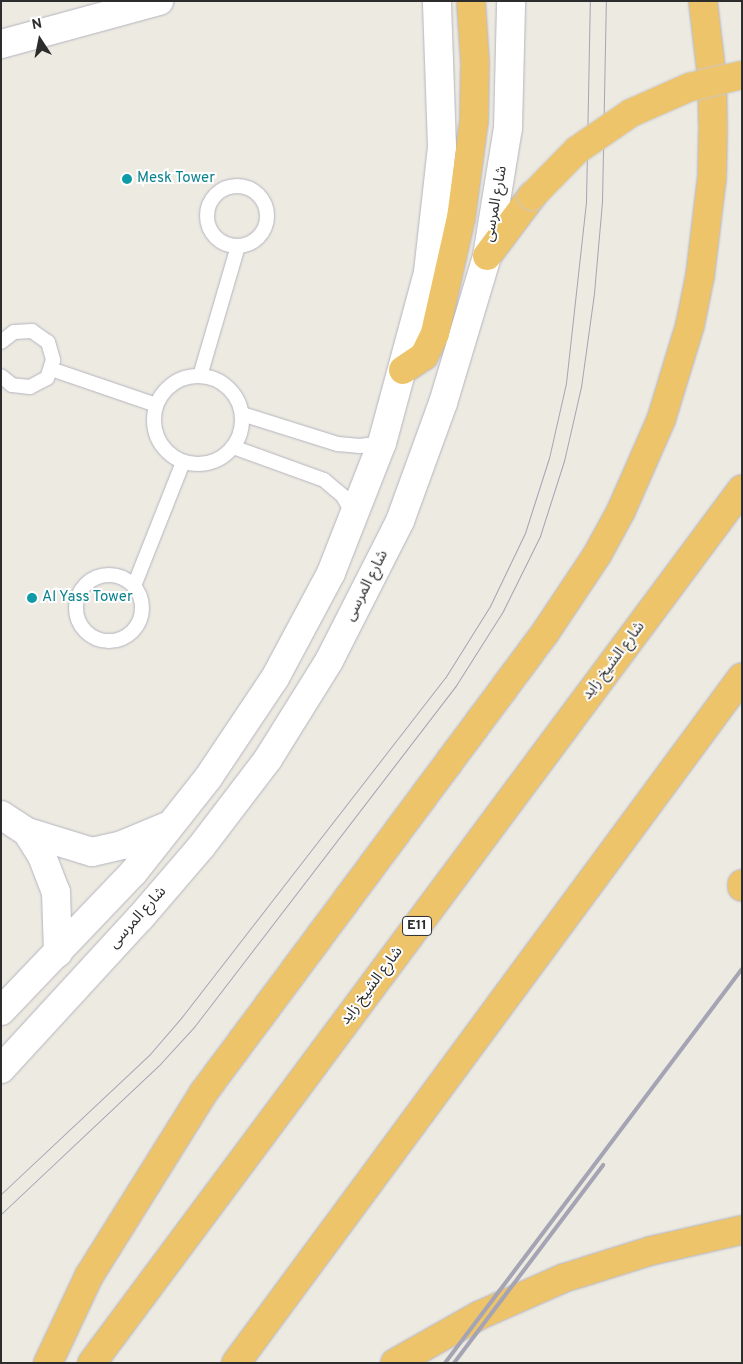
<!DOCTYPE html>
<meta charset="utf-8">
<style>
body{margin:0}
#map{position:relative;width:743px;height:1364px;overflow:hidden;background:#eceae1;font-family:Overpass,"Noto Sans Arabic",sans-serif}
div>[style]{position:absolute}
.roads{filter:drop-shadow(0 0 1px #b5b4bf) drop-shadow(0 0 1px #b5b4bf)}
.lane>*{height:14px;margin:-7px;padding:0 7px;transform-origin:7px;border-radius:7px;background:#fff}
.lane>.ring{margin:-7px;padding:0;box-sizing:content-box;background:none;border:14px solid #fff;border-radius:50%}
.street>*{height:28px;margin:-14px;padding:0 14px;transform-origin:14px;border-radius:14px;background:#fff}
.secondary>*{height:28px;margin:-14px;padding:0 14px;transform-origin:14px;border-radius:14px;background:#fff}
.highway>*{height:28px;margin:-14px;padding:0 14px;transform-origin:14px;border-radius:14px;background:#eec46a}
.tram>*{height:1px;margin:-0.5px;padding:0 0.5px;transform-origin:0.5px;border-radius:0.5px;background:#a5a4b4}
.rail>*{height:4px;margin:-2px;padding:0 2px;transform-origin:2px;border-radius:2px;background:#a5a4b4}
.bridges{filter:drop-shadow(0 0 1px #c8c8c8) drop-shadow(0 0 1px #c8c8c8)}
.highway-bridge>*{height:28px;margin:-14px;padding:0 14px;transform-origin:14px;border-radius:14px;background:#eec46a}
.dots>*{width:14px;height:14px;translate:-50% -50%;box-sizing:border-box;border:2px solid #fff;border-radius:50%}
span{translate:-50% -50%;white-space:nowrap;text-align:center;line-height:1.15;-webkit-text-stroke:4px #fff;paint-order:stroke}
.shield-label span{padding:1px 4px;background:#fff;border:1px solid;border-radius:4px;-webkit-text-stroke-width:0}
.shield-label{font-size:14px;color:#2d2d2d;font-weight:700}
.culture-label{font-size:15px;color:#0d838f}
.left{translate:0 -50%;text-align:left}
.street-label{font-size:15px;color:#2d2d2d}
.frame{position:absolute;inset:0;border:2px solid #2d2d2d;pointer-events:none}
.north{position:absolute;left:15px;top:15px;width:50px;height:50px;-webkit-text-stroke:4px #fff;paint-order:stroke;rotate:349deg;font-size:14px;font-weight:700;line-height:20px;text-align:center;color:#2d2d2d}
.north::after{content:'';display:block;margin:auto;width:18px;height:22px;background:#2d2d2d;clip-path:polygon(50% 0,100% 100%,50% 72%,0 100%)}
</style>
<div id="map">
<div class="roads">
<div class="lane">
<i class="ring" style="left:207px;top:186px;width:46px;height:46px"></i>
<i style="left:1px;top:342px;width:16px;rotate:-38deg"></i>
<i style="left:14px;top:332px;width:18px;rotate:-3deg"></i>
<i style="left:32px;top:331px;width:19px;rotate:35deg"></i>
<i style="left:48px;top:342px;width:19px;rotate:74deg"></i>
<i style="left:53px;top:360px;width:19px;rotate:108deg"></i>
<i style="left:47px;top:378px;width:19px;rotate:152deg"></i>
<i style="left:30px;top:387px;width:18px;rotate:-174deg"></i>
<i style="left:12px;top:385px;width:14px;rotate:-141deg"></i>
<i style="left:51px;top:369px;width:111px;rotate:18.9deg"></i>
<i class="ring" style="left:154px;top:376px;width:74px;height:74px"></i>
<i style="left:200px;top:376px;width:135px;rotate:-73.7deg"></i>
<i style="left:242px;top:414px;width:101px;rotate:17.4deg"></i>
<i style="left:338px;top:444px;width:22px;rotate:5deg"></i>
<i style="left:360px;top:446px;width:22px;rotate:-8deg"></i>
<i style="left:233px;top:447px;width:97px;rotate:19.9deg"></i>
<i style="left:324px;top:480px;width:25px;rotate:40deg"></i>
<i style="left:343px;top:496px;width:23px;rotate:61deg"></i>
<i class="ring" style="left:76px;top:575px;width:52px;height:52px"></i>
<i style="left:134px;top:586px;width:133px;rotate:-68.4deg"></i>
</div>
<div class="street">
<i style="left:1px;top:44px;width:164px;rotate:-15.2deg"></i>
<i style="left:1px;top:815px;width:31px;rotate:33deg"></i>
<i style="left:27px;top:832px;width:68px;rotate:17.1deg"></i>
<i style="left:92px;top:852px;width:31px;rotate:-13deg"></i>
<i style="left:122px;top:845px;width:52px;rotate:-22.6deg"></i>
<i style="left:27px;top:832px;width:28px;rotate:58deg"></i>
<i style="left:42px;top:856px;width:39px;rotate:69deg"></i>
<i style="left:56px;top:892px;width:61px;rotate:88.1deg"></i>
</div>
<div class="secondary">
<i style="left:1px;top:1011px;width:191px;rotate:-46.3deg"></i>
<i style="left:133px;top:873px;width:121px;rotate:-51.7deg"></i>
<i style="left:208px;top:778px;width:120px;rotate:-56.2deg"></i>
<i style="left:275px;top:678px;width:119px;rotate:-61.9deg"></i>
<i style="left:331px;top:573px;width:140px;rotate:-68.6deg"></i>
<i style="left:382px;top:443px;width:177px;rotate:-74.9deg"></i>
<i style="left:428px;top:272px;width:126px;rotate:-83.6deg"></i>
<i style="left:442px;top:147px;width:146px;rotate:-92deg"></i>
<i style="left:1px;top:1069px;width:205px;rotate:-47.4deg"></i>
<i style="left:140px;top:918px;width:94px;rotate:-49.3deg"></i>
<i style="left:201px;top:847px;width:111px;rotate:-52.7deg"></i>
<i style="left:268px;top:759px;width:115px;rotate:-58.1deg"></i>
<i style="left:329px;top:661px;width:157px;rotate:-63.1deg"></i>
<i style="left:400px;top:521px;width:126px;rotate:-70deg"></i>
<i style="left:443px;top:403px;width:153px;rotate:-73.3deg"></i>
<i style="left:487px;top:256px;width:130px;rotate:-80.7deg"></i>
<i style="left:508px;top:128px;width:127px;rotate:-88.6deg"></i>
</div>
<div class="highway">
<i style="left:487px;top:256px;width:75px;rotate:-53.1deg"></i>
<i style="left:403px;top:370px;width:25px;rotate:-34deg"></i>
<i style="left:424px;top:356px;width:25px;rotate:-64deg"></i>
<i style="left:435px;top:333px;width:118px;rotate:-77.3deg"></i>
<i style="left:461px;top:218px;width:98px;rotate:-82.4deg"></i>
<i style="left:474px;top:121px;width:59px;rotate:-89deg"></i>
<i style="left:475px;top:62px;width:61px;rotate:-93.8deg"></i>
<i style="left:742px;top:884px;width:3px;rotate:90deg"></i>
<i style="left:48px;top:1363px;width:96px;rotate:-64.8deg"></i>
<i style="left:89px;top:1276px;width:217px;rotate:-58deg"></i>
<i style="left:204px;top:1092px;width:572px;rotate:-53.39deg"></i>
<i style="left:545px;top:633px;width:94px;rotate:-56.3deg"></i>
<i style="left:597px;top:555px;width:50px;rotate:-61.4deg"></i>
<i style="left:621px;top:511px;width:99px;rotate:-66.3deg"></i>
<i style="left:661px;top:420px;width:99px;rotate:-73deg"></i>
<i style="left:690px;top:325px;width:50px;rotate:-78.5deg"></i>
<i style="left:700px;top:276px;width:100px;rotate:-83.1deg"></i>
<i style="left:712px;top:177px;width:49px;rotate:-88.8deg"></i>
<i style="left:713px;top:128px;width:50px;rotate:-91.1deg"></i>
<i style="left:712px;top:78px;width:78px;rotate:-96.7deg"></i>
<i style="left:92px;top:1363px;width:1089px;rotate:-53.36deg"></i>
<i style="left:236px;top:1363px;width:852px;rotate:-53.59deg"></i>
<i style="left:395px;top:1363px;width:98px;rotate:-29.5deg"></i>
<i style="left:480px;top:1315px;width:92px;rotate:-23.8deg"></i>
<i style="left:564px;top:1278px;width:90px;rotate:-17.4deg"></i>
<i style="left:650px;top:1251px;width:94px;rotate:-12.9deg"></i>
</div>
</div>
<div class="tram">
<i style="left:1px;top:1194px;width:204px;rotate:-43.2deg"></i>
<i style="left:150px;top:1054px;width:48px;rotate:-49.3deg"></i>
<i style="left:181px;top:1018px;width:430px;rotate:-52.2deg"></i>
<i style="left:445px;top:678px;width:85px;rotate:-58deg"></i>
<i style="left:490px;top:606px;width:81px;rotate:-64.4deg"></i>
<i style="left:525px;top:533px;width:79px;rotate:-72.3deg"></i>
<i style="left:549px;top:458px;width:77px;rotate:-77.2deg"></i>
<i style="left:566px;top:383px;width:183px;rotate:-83.7deg"></i>
<i style="left:586px;top:201px;width:200px;rotate:-88.9deg"></i>
<i style="left:1px;top:1214px;width:220px;rotate:-43.3deg"></i>
<i style="left:161px;top:1063px;width:49px;rotate:-47.5deg"></i>
<i style="left:194px;top:1027px;width:429px;rotate:-52.5deg"></i>
<i style="left:455px;top:687px;width:90px;rotate:-57.7deg"></i>
<i style="left:503px;top:611px;width:84px;rotate:-63.7deg"></i>
<i style="left:540px;top:536px;width:79px;rotate:-72.3deg"></i>
<i style="left:564px;top:461px;width:76px;rotate:-77.1deg"></i>
<i style="left:581px;top:387px;width:95px;rotate:-82.1deg"></i>
<i style="left:594px;top:293px;width:91px;rotate:-85deg"></i>
<i style="left:602px;top:202px;width:201px;rotate:-88.9deg"></i>
</div>
<div class="rail">
<i style="left:445px;top:1363px;width:493px;rotate:-53deg"></i>
<i style="left:454px;top:1363px;width:248px;rotate:-53deg"></i>
</div>
<div class="bridges">
<div class="highway-bridge">
<i style="left:532px;top:196px;width:64px;rotate:-45.6deg"></i>
<i style="left:577px;top:150px;width:65px;rotate:-34.4deg"></i>
<i style="left:631px;top:113px;width:64px;rotate:-23.8deg"></i>
<i style="left:690px;top:87px;width:53px;rotate:-13deg"></i>
</div>
</div>
<div class="dots">
<i style="left:127px;top:179px;background:#0f9aa8"></i>
<i style="left:32px;top:598px;background:#0f9aa8"></i>
</div>
<div class="shield-label">
<span style="left:417px;top:926px">E11</span>
</div>
<div class="culture-label">
<span class="left" style="left:137px;top:179px">Mesk Tower</span>
<span class="left" style="left:42px;top:598px">Al Yass Tower</span>
</div>
<div class="street-label">
<span style="left:496px;top:204px;rotate:-80deg">شارع المرسى</span>
<span style="left:367px;top:586px;rotate:-63deg">شارع المرسى</span>
<span style="left:614px;top:661px;rotate:-53deg">شارع الشيخ زايد</span>
<span style="left:138px;top:918px;rotate:-48deg">شارع المرسى</span>
<span style="left:372px;top:986px;rotate:-53deg">شارع الشيخ زايد</span>
</div>
<div class="frame"></div>
<div class="north">N</div>
</div>
